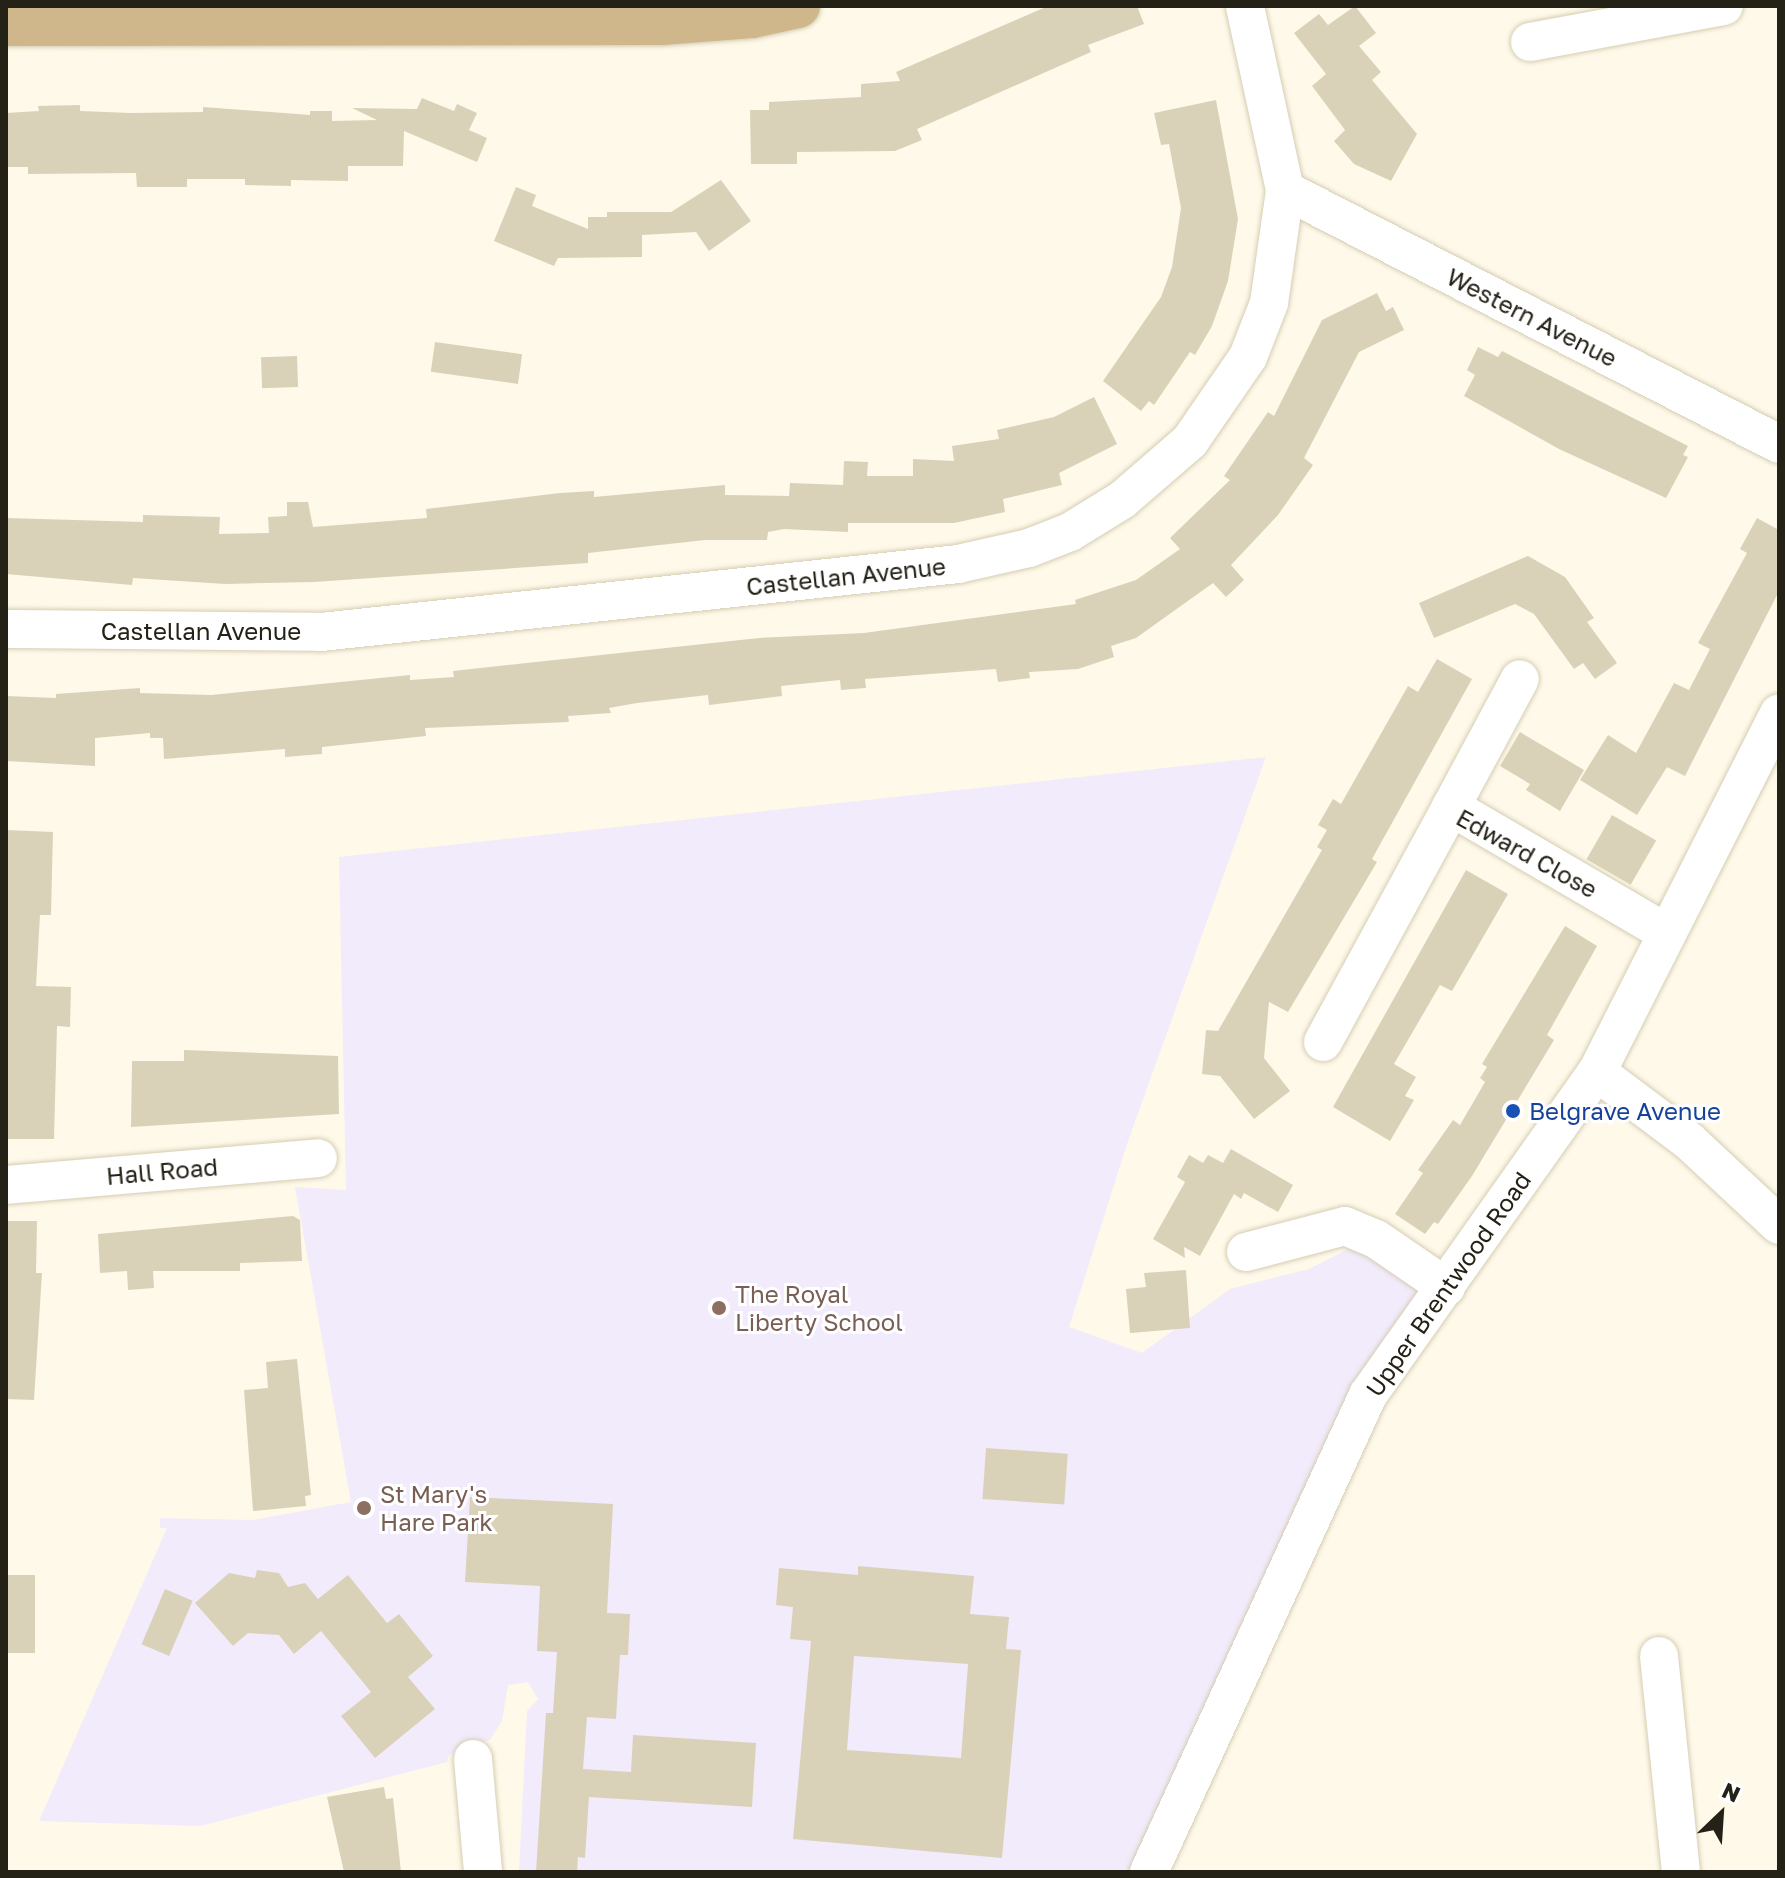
<!DOCTYPE html>
<style>
body{margin:0}
#map{position:relative;width:1785px;height:1878px;overflow:hidden;background:#fef9e9;font-family:"Golos Text",sans-serif}
div>[style]{position:absolute}
.education>*{inset:0;background:#f2ebfc}
.building>*{inset:0;background:#dad2b8;transform-origin:0 0}
.roads{filter:drop-shadow(0 0 2px #d5cdb3) drop-shadow(0 0 2px #d5cdb3)}
.minor>*{height:38px;margin:-19px;padding:0 19px;transform-origin:19px;border-radius:19px;background:#fff}
.major>*{height:44px;margin:-22px;padding:0 22px;transform-origin:22px;border-radius:22px;background:#d0b68b}
.dots>*{width:22px;height:22px;translate:-50% -50%;box-sizing:border-box;border:4px solid #fff;border-radius:50%}
span{translate:-50% -50%;white-space:nowrap;text-align:center;line-height:1.15;-webkit-text-stroke:6px #fff;paint-order:stroke}
.street-label{font-size:24px;color:#242117}
.transit-label{font-size:24px;color:#164399}
.left{translate:0 -50%;text-align:left}
.education-label{font-size:24px;color:#785e54}
.frame{position:absolute;inset:0;border:8px solid #242117;pointer-events:none}
.north{position:absolute;left:1681px;top:1774px;width:80px;height:80px;-webkit-text-stroke:6px #fff;paint-order:stroke;rotate:25deg;font-size:22px;font-weight:700;line-height:32px;text-align:center;color:#242117}
.north::after{content:'';display:block;margin:auto;width:28px;height:36px;background:#242117;clip-path:polygon(50% 0,100% 100%,50% 72%,0 100%)}
</style>
<div id="map">
<div class="education">
<i style="clip-path:polygon(1266px 757px,1127px 1144px,1069px 1327px,1142px 1353px,1230px 1289px,1309px 1269px,1362px 1242px,1446px 1287px,1368px 1395px,1149px 1872px,519px 1872px,527px 1711px,538px 1699px,528px 1682px,508px 1685px,502px 1721px,490px 1740px,449px 1755px,447px 1762px,200px 1826px,39px 1821px,167px 1528px,160px 1528px,160px 1518px,252px 1520px,351px 1502px,295px 1187px,346px 1190px,339px 857px)"></i>
</div>
<div class="building">
<i style="clip-path:polygon(1048px 6px,1137px 6px,1144px 24px,1088px 45px,1091px 52px,917px 129px,922px 140px,895px 151px,797px 152px,797px 164px,751px 164px,750px 110px,769px 110px,769px 102px,861px 97px,861px 84px,900px 81px,896px 72px)"></i>
<i style="clip-path:polygon(1355px 6px,1376px 33px,1359px 46px,1381px 72px,1372px 80px,1417px 134px,1391px 181px,1354px 164px,1334px 141px,1345px 130px,1312px 86px,1326px 74px,1294px 33px,1319px 14px,1328px 25px)"></i>
<i style="clip-path:polygon(422px 98px,454px 111px,457px 104px,477px 113px,469px 130px,487px 138px,477px 162px,404px 131px,403px 166px,348px 166px,348px 181px,291px 180px,291px 186px,245px 185px,245px 179px,187px 179px,187px 187px,137px 187px,136px 173px,28px 174px,28px 167px,6px 167px,6px 113px,39px 111px,38px 106px,80px 105px,80px 111px,131px 113px,203px 112px,203px 107px,310px 115px,310px 111px,332px 111px,332px 121px,377px 120px,352px 108px,417px 109px)"></i>
<i style="clip-path:polygon(1216px 100px,1238px 219px,1228px 281px,1212px 326px,1195px 355px,1190px 352px,1154px 405px,1149px 401px,1141px 411px,1103px 381px,1161px 297px,1172px 267px,1181px 208px,1169px 144px,1161px 145px,1154px 113px)"></i>
<i style="clip-path:polygon(721px 180px,751px 221px,709px 251px,696px 232px,642px 235px,642px 257px,558px 258px,554px 266px,494px 241px,516px 187px,536px 195px,532px 206px,588px 229px,588px 217px,607px 217px,607px 212px,671px 212px)"></i>
<i style="clip-path:polygon(1377px 293px,1386px 311px,1393px 307px,1404px 330px,1359px 352px,1304px 458px,1313px 465px,1278px 515px,1231px 565px,1244px 580px,1226px 597px,1213px 583px,1136px 638px,1111px 646px,1114px 657px,1078px 669px,1029px 672px,1030px 678px,998px 682px,996px 669px,865px 679px,866px 688px,841px 690px,840px 680px,781px 686px,782px 696px,709px 705px,708px 695px,637px 703px,609px 708px,611px 713px,568px 716px,569px 722px,425px 728px,426px 736px,322px 747px,322px 754px,285px 757px,285px 749px,164px 759px,163px 738px,150px 738px,150px 733px,95px 738px,95px 766px,6px 761px,6px 696px,56px 698px,56px 694px,140px 688px,140px 693px,211px 695px,410px 675px,410px 680px,454px 677px,453px 671px,759px 638px,864px 633px,1076px 604px,1075px 600px,1136px 580px,1180px 549px,1170px 538px,1230px 480px,1224px 476px,1268px 412px,1274px 416px,1322px 320px)"></i>
<i style="left:435px;top:342px;width:88px;height:30px;rotate:8deg"></i>
<i style="clip-path:polygon(1478px 347px,1498px 357px,1502px 351px,1688px 446px,1683px 455px,1688px 457px,1666px 498px,1559px 449px,1464px 396px,1475px 375px,1467px 370px)"></i>
<i style="left:297px;top:356px;width:31px;height:36px;rotate:88deg"></i>
<i style="clip-path:polygon(1094px 397px,1117px 444px,1059px 473px,1062px 485px,1003px 499px,1005px 512px,954px 523px,848px 523px,848px 532px,784px 529px,768px 532px,767px 540px,705px 540px,588px 553px,588px 563px,314px 582px,225px 584px,133px 578px,132px 585px,6px 574px,6px 518px,143px 522px,143px 515px,220px 517px,219px 534px,269px 533px,268px 517px,287px 516px,287px 502px,308px 502px,313px 527px,427px 518px,426px 509px,560px 493px,594px 491px,594px 497px,725px 485px,725px 495px,789px 496px,790px 483px,843px 485px,844px 461px,868px 462px,867px 476px,913px 476px,913px 459px,954px 461px,952px 446px,999px 439px,997px 430px,1054px 417px)"></i>
<i style="clip-path:polygon(1757px 518px,1779px 530px,1779px 591px,1685px 776px,1667px 767px,1637px 815px,1580px 780px,1608px 735px,1636px 753px,1674px 683px,1689px 690px,1710px 649px,1698px 643px,1747px 553px,1740px 549px)"></i>
<i style="clip-path:polygon(1528px 556px,1565px 577px,1594px 618px,1587px 622px,1617px 663px,1595px 679px,1583px 663px,1574px 669px,1534px 614px,1515px 604px,1434px 638px,1419px 603px)"></i>
<i style="clip-path:polygon(1437px 659px,1472px 679px,1372px 859px,1377px 862px,1288px 1012px,1269px 1002px,1264px 1058px,1290px 1091px,1254px 1119px,1220px 1076px,1202px 1074px,1206px 1030px,1218px 1031px,1322px 850px,1317px 847px,1327px 830px,1318px 825px,1333px 799px,1341px 804px,1408px 686px,1418px 692px)"></i>
<i style="clip-path:polygon(1520px 732px,1584px 770px,1560px 811px,1526px 790px,1530px 784px,1500px 766px)"></i>
<i style="left:1612px;top:815px;width:51px;height:51px;rotate:30deg"></i>
<i style="clip-path:polygon(6px 830px,53px 832px,51px 915px,40px 915px,36px 986px,71px 987px,70px 1027px,57px 1026px,54px 1139px,6px 1139px)"></i>
<i style="clip-path:polygon(1466px 870px,1508px 894px,1452px 991px,1440px 985px,1394px 1064px,1416px 1077px,1405px 1096px,1414px 1100px,1390px 1141px,1333px 1107px)"></i>
<i style="clip-path:polygon(1565px 926px,1597px 946px,1547px 1035px,1554px 1040px,1472px 1176px,1438px 1224px,1434px 1222px,1425px 1234px,1395px 1214px,1423px 1173px,1418px 1170px,1453px 1120px,1460px 1125px,1485px 1082px,1480px 1078px,1487px 1067px,1482px 1064px)"></i>
<i style="clip-path:polygon(184px 1050px,338px 1056px,339px 1114px,131px 1127px,132px 1061px,184px 1061px)"></i>
<i style="clip-path:polygon(1231px 1149px,1293px 1185px,1278px 1212px,1244px 1193px,1241px 1199px,1234px 1194px,1200px 1256px,1184px 1247px,1185px 1258px,1153px 1239px,1185px 1182px,1177px 1177px,1189px 1155px,1203px 1163px,1208px 1155px,1223px 1163px)"></i>
<i style="clip-path:polygon(293px 1216px,300px 1220px,302px 1261px,240px 1263px,240px 1271px,153px 1271px,154px 1288px,128px 1290px,127px 1271px,100px 1273px,98px 1234px)"></i>
<i style="clip-path:polygon(6px 1221px,37px 1221px,36px 1273px,42px 1273px,34px 1400px,6px 1399px)"></i>
<i style="clip-path:polygon(1186px 1270px,1190px 1328px,1130px 1333px,1126px 1289px,1146px 1287px,1144px 1273px)"></i>
<i style="clip-path:polygon(297px 1359px,311px 1495px,305px 1496px,306px 1506px,253px 1511px,244px 1390px,268px 1388px,266px 1362px)"></i>
<i style="left:986px;top:1448px;width:82px;height:51px;rotate:4deg"></i>
<i style="clip-path:polygon(470px 1497px,613px 1504px,607px 1613px,630px 1614px,628px 1655px,620px 1655px,616px 1719px,587px 1717px,583px 1769px,631px 1772px,633px 1735px,756px 1743px,752px 1807px,589px 1797px,585px 1858px,578px 1857px,577px 1872px,536px 1872px,546px 1713px,553px 1713px,557px 1652px,537px 1651px,540px 1586px,465px 1582px)"></i>
<i style="clip-path:polygon(evenodd,858px 1566px,974px 1576px,970px 1614px,1009px 1617px,1006px 1649px,1021px 1650px,1002px 1858px,793px 1839px,811px 1641px,790px 1639px,793px 1607px,776px 1605px,779px 1568px,858px 1575px,858px 1566px,854px 1656px,968px 1664px,961px 1758px,847px 1750px,854px 1656px)"></i>
<i style="clip-path:polygon(257px 1570px,279px 1573px,288px 1587px,305px 1583px,318px 1599px,348px 1575px,387px 1623px,399px 1614px,433px 1656px,408px 1677px,435px 1709px,375px 1758px,341px 1716px,371px 1692px,321px 1631px,294px 1654px,279px 1635px,248px 1633px,233px 1646px,195px 1603px,229px 1573px,255px 1578px)"></i>
<i style="left:6px;top:1575px;width:29px;height:78px"></i>
<i style="left:165px;top:1589px;width:30px;height:60px;rotate:23deg"></i>
<i style="clip-path:polygon(384px 1787px,386px 1799px,393px 1798px,401px 1872px,344px 1872px,327px 1797px)"></i>
</div>
<div class="roads">
<div class="minor">
<i style="left:1530px;top:42px;width:197px;rotate:-10.5deg"></i>
<i style="left:1285px;top:190px;width:555px;rotate:27.21deg"></i>
<i style="left:6px;top:629px;width:315px;rotate:0.5deg"></i>
<i style="left:321px;top:632px;width:641px;rotate:-6.09deg"></i>
<i style="left:958px;top:564px;width:73px;rotate:-12.7deg"></i>
<i style="left:1029px;top:548px;width:44px;rotate:-21.3deg"></i>
<i style="left:1070px;top:532px;width:61px;rotate:-31.6deg"></i>
<i style="left:1122px;top:500px;width:90px;rotate:-40.9deg"></i>
<i style="left:1190px;top:441px;width:102px;rotate:-55.4deg"></i>
<i style="left:1248px;top:357px;width:58px;rotate:-68.7deg"></i>
<i style="left:1269px;top:303px;width:114px;rotate:-81.9deg"></i>
<i style="left:1285px;top:190px;width:188px;rotate:-102.3deg"></i>
<i style="left:1451px;top:807px;width:145px;rotate:-61.7deg"></i>
<i style="left:1323px;top:1042px;width:268px;rotate:-61.4deg"></i>
<i style="left:1451px;top:807px;width:250px;rotate:30.3deg"></i>
<i style="left:1597px;top:1072px;width:115px;rotate:36.9deg"></i>
<i style="left:1689px;top:1141px;width:123px;rotate:43deg"></i>
<i style="left:6px;top:1185px;width:313px;rotate:-4.9deg"></i>
<i style="left:1246px;top:1252px;width:102px;rotate:-14.7deg"></i>
<i style="left:1345px;top:1226px;width:34px;rotate:23deg"></i>
<i style="left:1376px;top:1239px;width:85px;rotate:34.4deg"></i>
<i style="left:1659px;top:1656px;width:217px;rotate:84.2deg"></i>
<i style="left:473px;top:1759px;width:113px;rotate:84.9deg"></i>
<i style="left:1149px;top:1872px;width:525px;rotate:-65.34deg"></i>
<i style="left:1368px;top:1395px;width:396px;rotate:-54.7deg"></i>
<i style="left:1597px;top:1072px;width:402px;rotate:-63.1deg"></i>
</div>
<div class="major">
<i style="left:6px;top:24px;width:655px;rotate:-0.09deg"></i>
<i style="left:661px;top:23px;width:91px;rotate:-4.4deg"></i>
<i style="left:752px;top:16px;width:47px;rotate:-12.3deg"></i>
</div>
</div>
<div class="dots">
<i style="left:1513px;top:1111px;background:#1a4fb4"></i>
<i style="left:719px;top:1308px;background:#8d6e63"></i>
<i style="left:364px;top:1508px;background:#8d6e63"></i>
</div>
<div class="street-label">
<span style="left:1532px;top:317px;rotate:27deg">Western Avenue</span>
<span style="left:846px;top:576px;rotate:-6deg">Castellan Avenue</span>
<span style="left:201px;top:631px">Castellan Avenue</span>
<span style="left:1527px;top:853px;rotate:29deg">Edward Close</span>
<span style="left:162px;top:1171px;rotate:-5deg">Hall Road</span>
<span style="left:1448px;top:1284px;rotate:-55deg">Upper Brentwood Road</span>
</div>
<div class="transit-label">
<span class="left" style="left:1529px;top:1111px">Belgrave Avenue</span>
</div>
<div class="education-label">
<span class="left" style="left:735px;top:1308px">The Royal<br>Liberty School</span>
<span class="left" style="left:380px;top:1508px">St Mary's<br>Hare Park</span>
</div>
<div class="frame"></div>
<div class="north">N</div>
</div>
